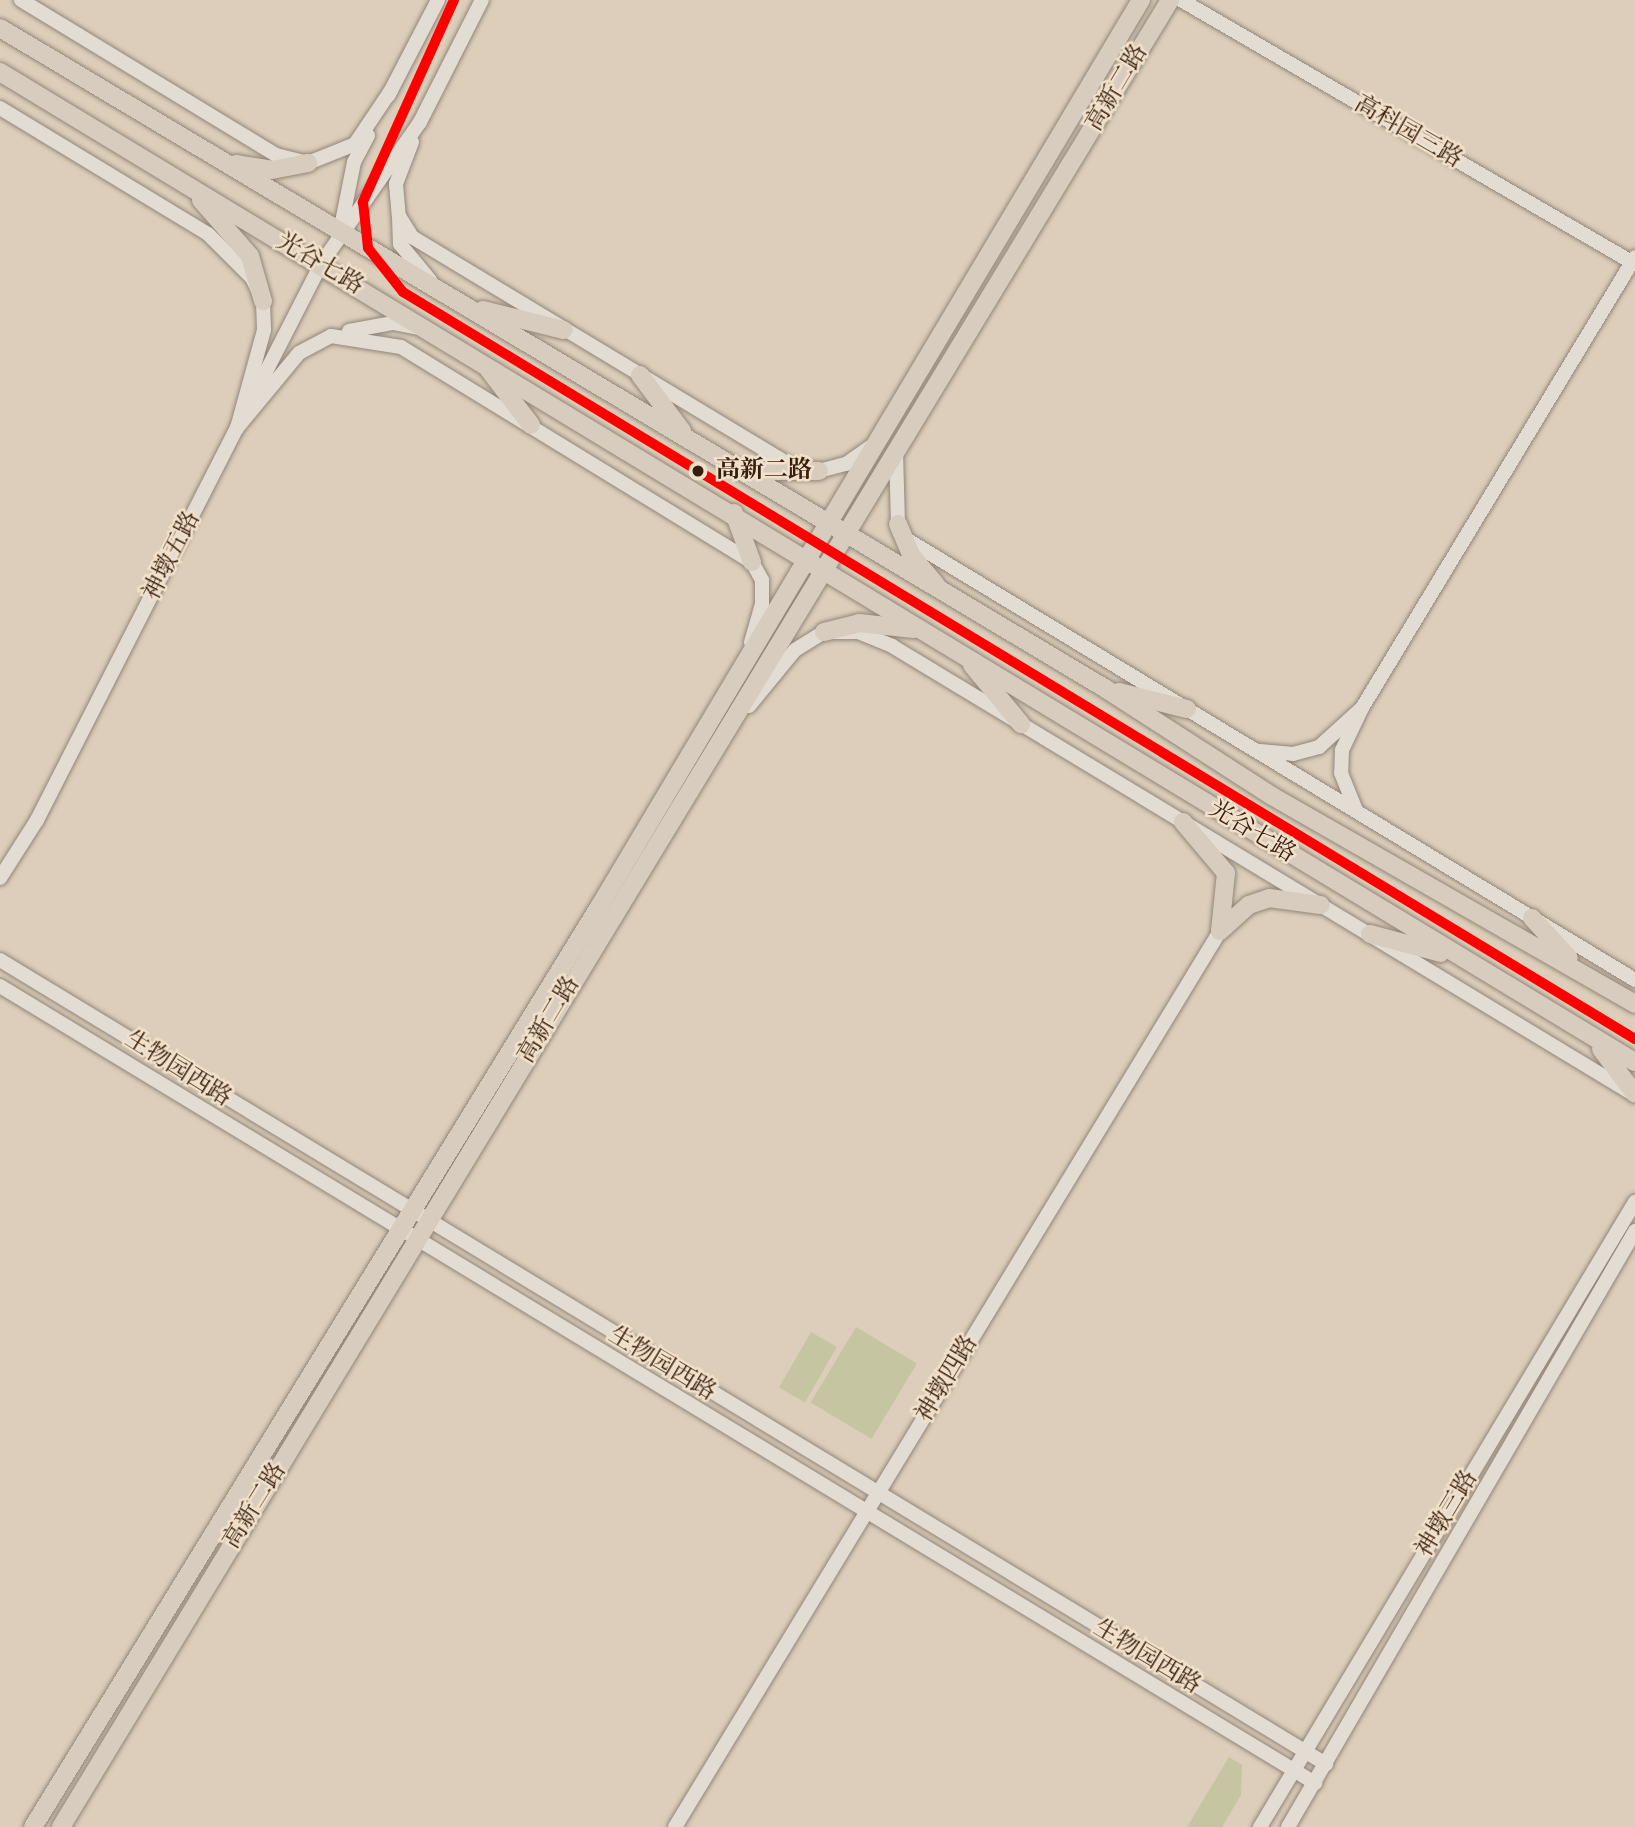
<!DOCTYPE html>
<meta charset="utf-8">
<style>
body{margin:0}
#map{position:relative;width:1635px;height:1827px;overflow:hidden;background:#dcceba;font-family:"Libre Bodoni","Noto Serif SC",serif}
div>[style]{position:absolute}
.green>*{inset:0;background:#c5c5a1;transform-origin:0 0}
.roads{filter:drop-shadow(0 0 2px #92867a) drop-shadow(0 0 2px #92867a)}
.minor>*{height:14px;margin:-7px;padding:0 7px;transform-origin:7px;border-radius:7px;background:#e3dcd3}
.major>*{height:18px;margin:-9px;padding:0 9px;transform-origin:9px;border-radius:9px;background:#d7ccbd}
.tram-1>*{height:10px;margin:-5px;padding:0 5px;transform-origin:5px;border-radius:5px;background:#f00}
.dots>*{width:19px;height:19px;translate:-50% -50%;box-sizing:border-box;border:4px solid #f1e1ca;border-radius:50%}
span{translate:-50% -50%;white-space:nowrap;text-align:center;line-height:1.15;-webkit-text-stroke:5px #f1e1ca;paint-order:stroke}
.street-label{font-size:24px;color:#381e0f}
.stop-label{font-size:24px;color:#381e0f;font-weight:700}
.left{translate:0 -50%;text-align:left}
</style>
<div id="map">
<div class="green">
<i style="left:856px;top:1327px;width:71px;height:88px;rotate:31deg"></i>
<i style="left:811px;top:1332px;width:30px;height:64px;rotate:30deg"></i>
<i style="clip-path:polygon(1229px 1757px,1242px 1765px,1241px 1795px,1222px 1827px,1187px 1827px)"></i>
</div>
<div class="roads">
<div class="minor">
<i style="left:21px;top:0;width:298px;rotate:31.3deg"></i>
<i style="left:276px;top:155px;width:33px;rotate:14deg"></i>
<i style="left:308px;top:163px;width:51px;rotate:-22deg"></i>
<i style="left:355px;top:144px;width:66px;rotate:-56.1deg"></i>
<i style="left:1181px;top:0;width:525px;rotate:30.18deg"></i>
<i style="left:388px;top:96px;width:108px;rotate:-62.5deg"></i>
<i style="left:0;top:108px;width:243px;rotate:31.2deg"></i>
<i style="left:208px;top:234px;width:62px;rotate:45deg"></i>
<i style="left:252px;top:278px;width:25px;rotate:64deg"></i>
<i style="left:263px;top:301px;width:29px;rotate:88deg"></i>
<i style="left:264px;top:330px;width:102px;rotate:105.4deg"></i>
<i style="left:237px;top:428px;width:97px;rotate:-50.4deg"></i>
<i style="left:299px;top:353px;width:36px;rotate:-28deg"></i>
<i style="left:331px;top:336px;width:71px;rotate:8.9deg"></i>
<i style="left:401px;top:347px;width:412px;rotate:31.5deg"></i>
<i style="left:752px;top:562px;width:21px;rotate:61deg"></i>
<i style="left:762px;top:580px;width:24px;rotate:90deg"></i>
<i style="left:762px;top:604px;width:40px;rotate:106deg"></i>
<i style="left:412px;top:142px;width:45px;rotate:110.9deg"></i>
<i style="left:396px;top:184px;width:32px;rotate:85deg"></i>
<i style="left:399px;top:216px;width:25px;rotate:58deg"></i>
<i style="left:412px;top:237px;width:441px;rotate:31.1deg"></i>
<i style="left:790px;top:465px;width:30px;rotate:12deg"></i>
<i style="left:819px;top:471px;width:28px;rotate:-15deg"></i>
<i style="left:846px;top:464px;width:33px;rotate:-35deg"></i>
<i style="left:399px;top:217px;width:27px;rotate:88deg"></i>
<i style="left:400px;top:244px;width:47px;rotate:50.2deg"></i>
<i style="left:341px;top:227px;width:66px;rotate:-78.7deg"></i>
<i style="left:354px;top:162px;width:30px;rotate:-62deg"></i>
<i style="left:349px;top:331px;width:45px;rotate:-10.3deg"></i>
<i style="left:393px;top:323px;width:26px;rotate:11deg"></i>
<i style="left:251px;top:401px;width:154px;rotate:-62.9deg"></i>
<i style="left:321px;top:264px;width:173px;rotate:-55.1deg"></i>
<i style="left:420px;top:122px;width:137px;rotate:-63.1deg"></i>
<i style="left:896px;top:452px;width:72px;rotate:88.4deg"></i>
<i style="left:898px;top:524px;width:17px;rotate:62deg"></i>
<i style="left:906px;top:539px;width:852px;rotate:31.17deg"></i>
<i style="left:749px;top:706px;width:72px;rotate:-50.6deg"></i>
<i style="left:795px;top:650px;width:34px;rotate:-32deg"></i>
<i style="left:824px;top:632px;width:34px"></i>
<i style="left:858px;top:632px;width:37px;rotate:22deg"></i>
<i style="left:892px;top:646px;width:862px;rotate:31.15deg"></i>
<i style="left:1362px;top:708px;width:527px;rotate:-58.81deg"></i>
<i style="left:1260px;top:751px;width:33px;rotate:5deg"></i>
<i style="left:1293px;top:754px;width:27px;rotate:-15deg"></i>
<i style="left:1319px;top:747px;width:58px;rotate:-42.2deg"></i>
<i style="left:1362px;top:708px;width:47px;rotate:115.5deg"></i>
<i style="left:1342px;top:750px;width:23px;rotate:92deg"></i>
<i style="left:1341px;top:773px;width:40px;rotate:68deg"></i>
<i style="left:0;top:878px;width:69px;rotate:-57.5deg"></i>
<i style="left:37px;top:820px;width:447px;rotate:-63deg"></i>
<i style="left:0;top:960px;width:1551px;rotate:31.23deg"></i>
<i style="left:0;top:986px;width:1538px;rotate:31.22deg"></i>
<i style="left:675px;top:1827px;width:1049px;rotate:-58.69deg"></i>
<i style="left:1260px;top:1827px;width:729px;rotate:-59.04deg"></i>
<i style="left:1288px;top:1827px;width:690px;rotate:-59.79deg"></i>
</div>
<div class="major">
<i style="left:0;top:28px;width:1288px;rotate:30.86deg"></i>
<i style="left:1106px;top:689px;width:197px;rotate:32.8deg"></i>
<i style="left:1272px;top:796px;width:418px;rotate:29.8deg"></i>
<i style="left:0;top:72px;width:1911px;rotate:31.2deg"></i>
<i style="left:236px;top:164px;width:36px;rotate:9deg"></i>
<i style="left:272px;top:170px;width:37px;rotate:-11deg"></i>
<i style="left:201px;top:200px;width:74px;rotate:48.8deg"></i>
<i style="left:250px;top:256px;width:47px;rotate:73.9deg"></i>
<i style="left:483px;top:310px;width:83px;rotate:13.9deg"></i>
<i style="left:489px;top:370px;width:69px;rotate:52.6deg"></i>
<i style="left:640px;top:375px;width:70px;rotate:53.1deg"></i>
<i style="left:749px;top:471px;width:70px"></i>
<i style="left:734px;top:513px;width:52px;rotate:69.8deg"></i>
<i style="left:898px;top:524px;width:34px;rotate:67deg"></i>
<i style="left:911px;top:555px;width:39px;rotate:50deg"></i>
<i style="left:824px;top:632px;width:36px;rotate:-14deg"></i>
<i style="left:859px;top:623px;width:55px;rotate:6.2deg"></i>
<i style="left:972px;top:665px;width:77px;rotate:50.3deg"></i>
<i style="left:1119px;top:692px;width:70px;rotate:14deg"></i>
<i style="left:1183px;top:822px;width:67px;rotate:49.9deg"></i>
<i style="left:1226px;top:873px;width:58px;rotate:95.9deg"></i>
<i style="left:1220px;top:931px;width:39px;rotate:-42deg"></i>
<i style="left:1249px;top:905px;width:21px;rotate:-19deg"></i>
<i style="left:1269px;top:898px;width:52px;rotate:7.7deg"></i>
<i style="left:1532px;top:918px;width:54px;rotate:47.2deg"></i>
<i style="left:1370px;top:934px;width:73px;rotate:15deg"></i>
<i style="left:1601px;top:1049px;width:56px;rotate:52.9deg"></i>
<i style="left:33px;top:1827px;width:1080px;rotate:-58.4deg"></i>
<i style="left:599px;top:907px;width:1057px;rotate:-59.14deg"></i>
<i style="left:61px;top:1827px;width:2137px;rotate:-58.74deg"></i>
</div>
</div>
<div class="tram-1">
<i style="left:454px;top:0;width:222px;rotate:114.3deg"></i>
<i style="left:363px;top:202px;width:46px;rotate:83.8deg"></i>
<i style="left:368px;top:248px;width:56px;rotate:51.5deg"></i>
<i style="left:403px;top:292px;width:1441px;rotate:31.23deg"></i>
</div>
<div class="dots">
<i style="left:698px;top:471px;background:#381e0f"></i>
</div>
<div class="street-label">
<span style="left:1117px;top:88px;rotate:-59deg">高新二路</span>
<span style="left:1408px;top:132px;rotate:30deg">高科园三路</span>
<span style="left:320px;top:264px;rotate:31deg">光谷七路</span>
<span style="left:172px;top:556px;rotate:-63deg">神墩五路</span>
<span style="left:1252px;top:832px;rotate:31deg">光谷七路</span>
<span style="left:549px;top:1020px;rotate:-59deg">高新二路</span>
<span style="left:178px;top:1069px;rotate:32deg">生物园西路</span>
<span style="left:662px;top:1364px;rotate:31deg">生物园西路</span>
<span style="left:947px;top:1379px;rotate:-59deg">神墩四路</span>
<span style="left:255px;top:1506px;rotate:-58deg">高新二路</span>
<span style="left:1447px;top:1514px;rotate:-59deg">神墩三路</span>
<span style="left:1147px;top:1657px;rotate:31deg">生物园西路</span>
</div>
<div class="stop-label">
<span class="left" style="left:716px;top:471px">高新二路</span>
</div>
</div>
